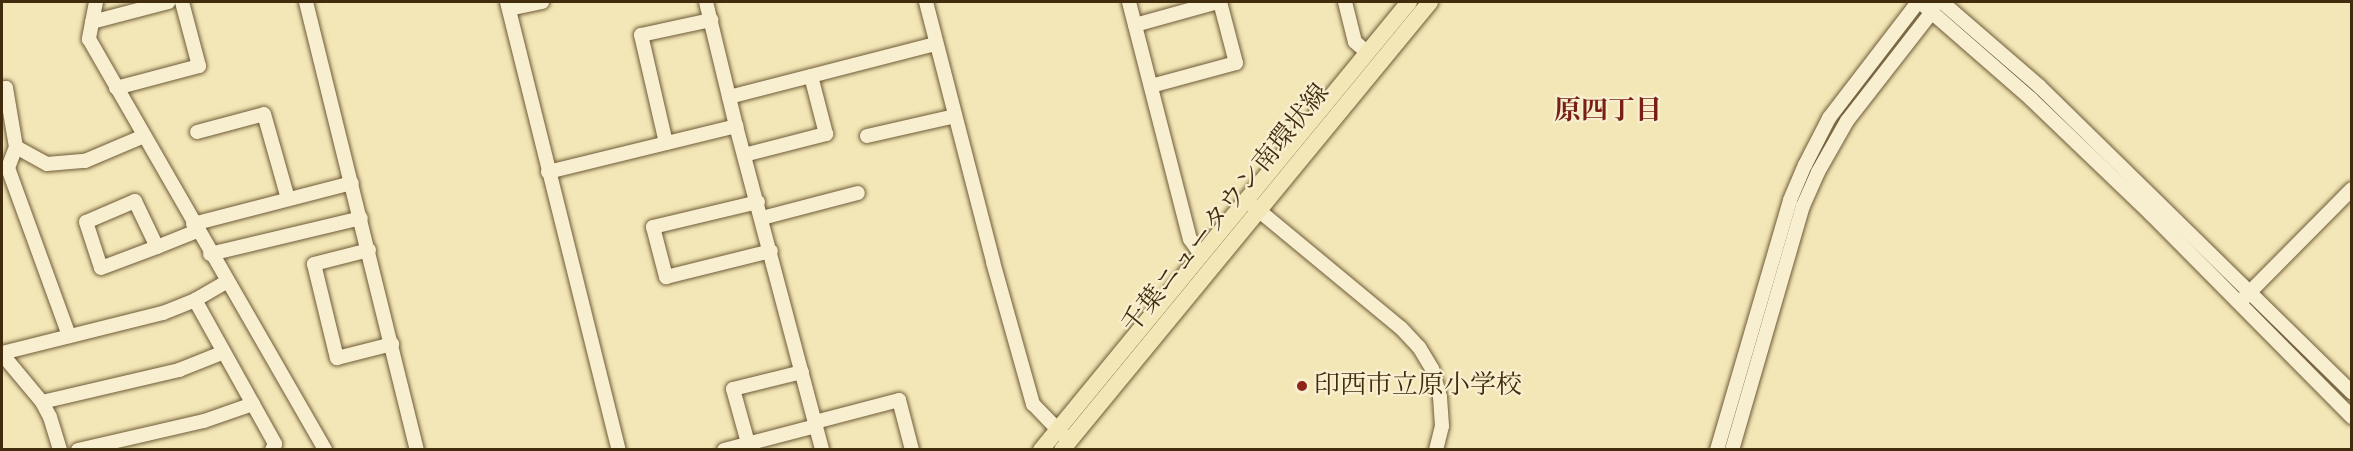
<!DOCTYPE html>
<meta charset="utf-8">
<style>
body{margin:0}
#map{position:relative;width:2353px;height:451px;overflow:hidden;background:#f4e7b7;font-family:"IM FELL DW Pica","Noto Serif JP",serif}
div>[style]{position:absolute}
.roads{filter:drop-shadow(0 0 2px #6e5b38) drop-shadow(0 0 2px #6e5b38)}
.minor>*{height:14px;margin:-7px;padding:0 7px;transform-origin:7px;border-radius:7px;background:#f8efd0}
.major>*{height:16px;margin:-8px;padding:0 8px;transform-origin:8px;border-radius:8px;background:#f4e7b7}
.dots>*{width:16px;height:16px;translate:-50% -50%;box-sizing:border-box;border:3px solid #f8efd0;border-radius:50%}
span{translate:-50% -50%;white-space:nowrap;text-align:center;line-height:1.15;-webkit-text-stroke:4.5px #f8efd0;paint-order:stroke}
.street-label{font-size:26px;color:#422c0e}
.poi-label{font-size:26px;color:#422c0e}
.left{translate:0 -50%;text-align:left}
.neighbourhood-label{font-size:27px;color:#7a1f14;font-weight:700}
.frame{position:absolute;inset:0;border:3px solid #422c0e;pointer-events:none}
</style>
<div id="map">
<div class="roads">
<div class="minor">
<i style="left:96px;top:2px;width:38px;rotate:101deg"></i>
<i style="left:89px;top:39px;width:474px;rotate:60.1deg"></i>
<i style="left:306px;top:2px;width:462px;rotate:76.1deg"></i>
<i style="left:507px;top:2px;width:462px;rotate:76deg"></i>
<i style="left:706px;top:2px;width:128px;rotate:76.4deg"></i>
<i style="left:736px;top:126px;width:335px;rotate:75.1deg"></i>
<i style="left:926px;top:2px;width:268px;rotate:75.5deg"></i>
<i style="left:993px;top:262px;width:148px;rotate:74.3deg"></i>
<i style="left:1033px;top:404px;width:46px;rotate:45.9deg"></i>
<i style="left:1129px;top:2px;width:245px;rotate:75.6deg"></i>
<i style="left:1190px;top:239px;width:19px;rotate:55deg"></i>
<i style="left:1345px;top:2px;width:41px;rotate:76deg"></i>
<i style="left:1355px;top:42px;width:16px;rotate:40deg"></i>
<i style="left:1920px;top:2px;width:147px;rotate:41.1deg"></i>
<i style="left:2031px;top:99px;width:166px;rotate:43.8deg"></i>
<i style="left:2151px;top:214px;width:286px;rotate:45.3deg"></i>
<i style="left:1942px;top:2px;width:128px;rotate:40.9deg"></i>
<i style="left:2039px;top:86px;width:438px;rotate:44.4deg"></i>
<i style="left:509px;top:9px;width:34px;rotate:-12deg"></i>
<i style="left:92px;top:22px;width:79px;rotate:-14.7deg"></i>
<i style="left:1135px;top:25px;width:86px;rotate:-15.5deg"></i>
<i style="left:1151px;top:86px;width:88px;rotate:-15.1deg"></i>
<i style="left:1236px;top:63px;width:63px;rotate:-104.7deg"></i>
<i style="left:116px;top:88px;width:86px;rotate:-14.8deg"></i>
<i style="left:199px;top:66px;width:66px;rotate:-104.9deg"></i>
<i style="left:2px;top:89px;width:4px;rotate:-14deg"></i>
<i style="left:6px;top:88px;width:60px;rotate:80.4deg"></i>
<i style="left:16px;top:147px;width:22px;rotate:111deg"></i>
<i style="left:8px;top:168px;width:179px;rotate:70deg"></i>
<i style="left:729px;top:97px;width:214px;rotate:-14.4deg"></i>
<i style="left:197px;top:132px;width:69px;rotate:-15deg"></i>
<i style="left:264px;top:114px;width:88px;rotate:74.2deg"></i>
<i style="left:867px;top:136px;width:90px;rotate:-12.8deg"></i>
<i style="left:666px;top:143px;width:111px;rotate:-103deg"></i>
<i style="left:641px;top:35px;width:72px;rotate:-12.1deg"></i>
<i style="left:16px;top:147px;width:35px;rotate:29deg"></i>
<i style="left:47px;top:164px;width:38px;rotate:-5deg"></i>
<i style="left:85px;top:161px;width:64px;rotate:-23deg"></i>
<i style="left:744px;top:155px;width:85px;rotate:-14.4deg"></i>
<i style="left:826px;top:134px;width:60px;rotate:-104.5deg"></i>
<i style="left:548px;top:172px;width:194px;rotate:-13.7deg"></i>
<i style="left:758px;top:202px;width:108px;rotate:166.6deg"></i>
<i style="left:653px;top:227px;width:52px;rotate:75.4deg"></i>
<i style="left:666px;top:277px;width:108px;rotate:-13.9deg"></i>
<i style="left:1251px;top:204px;width:195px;rotate:39.6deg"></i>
<i style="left:1401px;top:328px;width:26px;rotate:47deg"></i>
<i style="left:1419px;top:347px;width:26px;rotate:59deg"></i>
<i style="left:1432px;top:369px;width:29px;rotate:74deg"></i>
<i style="left:1440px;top:397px;width:29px;rotate:86deg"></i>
<i style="left:1442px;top:426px;width:25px;rotate:104deg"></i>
<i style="left:762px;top:218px;width:99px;rotate:-14.6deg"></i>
<i style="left:193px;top:224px;width:164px;rotate:-14.5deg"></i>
<i style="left:157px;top:247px;width:51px;rotate:-115.6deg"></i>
<i style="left:135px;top:201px;width:53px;rotate:156.8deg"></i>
<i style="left:86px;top:222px;width:48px;rotate:71.9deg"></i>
<i style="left:101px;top:268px;width:60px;rotate:-20.6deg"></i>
<i style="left:157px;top:247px;width:43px;rotate:-21.8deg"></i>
<i style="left:369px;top:250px;width:57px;rotate:165.7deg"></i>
<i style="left:314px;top:264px;width:97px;rotate:76.3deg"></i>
<i style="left:337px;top:358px;width:57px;rotate:-14.3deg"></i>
<i style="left:210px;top:254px;width:155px;rotate:-13.4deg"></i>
<i style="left:2244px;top:298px;width:153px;rotate:-45.3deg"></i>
<i style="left:195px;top:300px;width:165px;rotate:60.9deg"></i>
<i style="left:275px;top:444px;width:7px;rotate:117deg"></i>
<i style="left:2px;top:353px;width:166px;rotate:-14deg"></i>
<i style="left:163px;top:313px;width:35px;rotate:-22deg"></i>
<i style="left:195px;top:300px;width:36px;rotate:-30deg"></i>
<i style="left:2px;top:354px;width:62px;rotate:50.2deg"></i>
<i style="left:42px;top:402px;width:17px;rotate:62deg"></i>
<i style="left:50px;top:417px;width:34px;rotate:73deg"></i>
<i style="left:42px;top:402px;width:141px;rotate:-13.1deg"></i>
<i style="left:179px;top:370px;width:48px;rotate:-21.8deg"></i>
<i style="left:815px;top:422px;width:87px;rotate:-14.7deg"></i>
<i style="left:899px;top:400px;width:52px;rotate:75.4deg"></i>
<i style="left:748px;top:443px;width:56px;rotate:-105.5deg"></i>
<i style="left:733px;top:389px;width:71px;rotate:-13.8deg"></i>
<i style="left:78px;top:450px;width:129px;rotate:-13deg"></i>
<i style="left:204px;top:421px;width:52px;rotate:-19.1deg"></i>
<i style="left:724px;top:450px;width:95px;rotate:-14.6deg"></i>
<i style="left:1717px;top:450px;width:260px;rotate:-73.7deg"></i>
<i style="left:1790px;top:200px;width:38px;rotate:-67deg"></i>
<i style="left:1805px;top:165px;width:53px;rotate:-62.9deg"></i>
<i style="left:1829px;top:118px;width:146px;rotate:-52.5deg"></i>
<i style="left:1732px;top:450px;width:254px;rotate:-73.8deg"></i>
<i style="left:1803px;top:206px;width:37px;rotate:-66deg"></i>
<i style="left:1818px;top:172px;width:59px;rotate:-60.4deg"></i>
<i style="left:1847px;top:121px;width:138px;rotate:-52.1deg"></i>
<i style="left:1932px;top:12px;width:8px;rotate:-76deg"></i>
</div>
<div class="major">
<i style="left:1041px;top:450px;width:580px;rotate:-50.6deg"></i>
<i style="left:1062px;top:450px;width:580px;rotate:-50.6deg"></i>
</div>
</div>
<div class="dots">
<i style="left:1302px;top:386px;background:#8f2418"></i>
</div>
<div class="street-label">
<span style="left:1226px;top:209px;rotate:-51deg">千葉ニュータウン南環状線</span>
</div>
<div class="poi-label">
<span class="left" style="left:1314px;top:386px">印西市立原小学校</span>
</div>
<div class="neighbourhood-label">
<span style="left:1608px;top:112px">原四丁目</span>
</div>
<div class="frame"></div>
</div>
